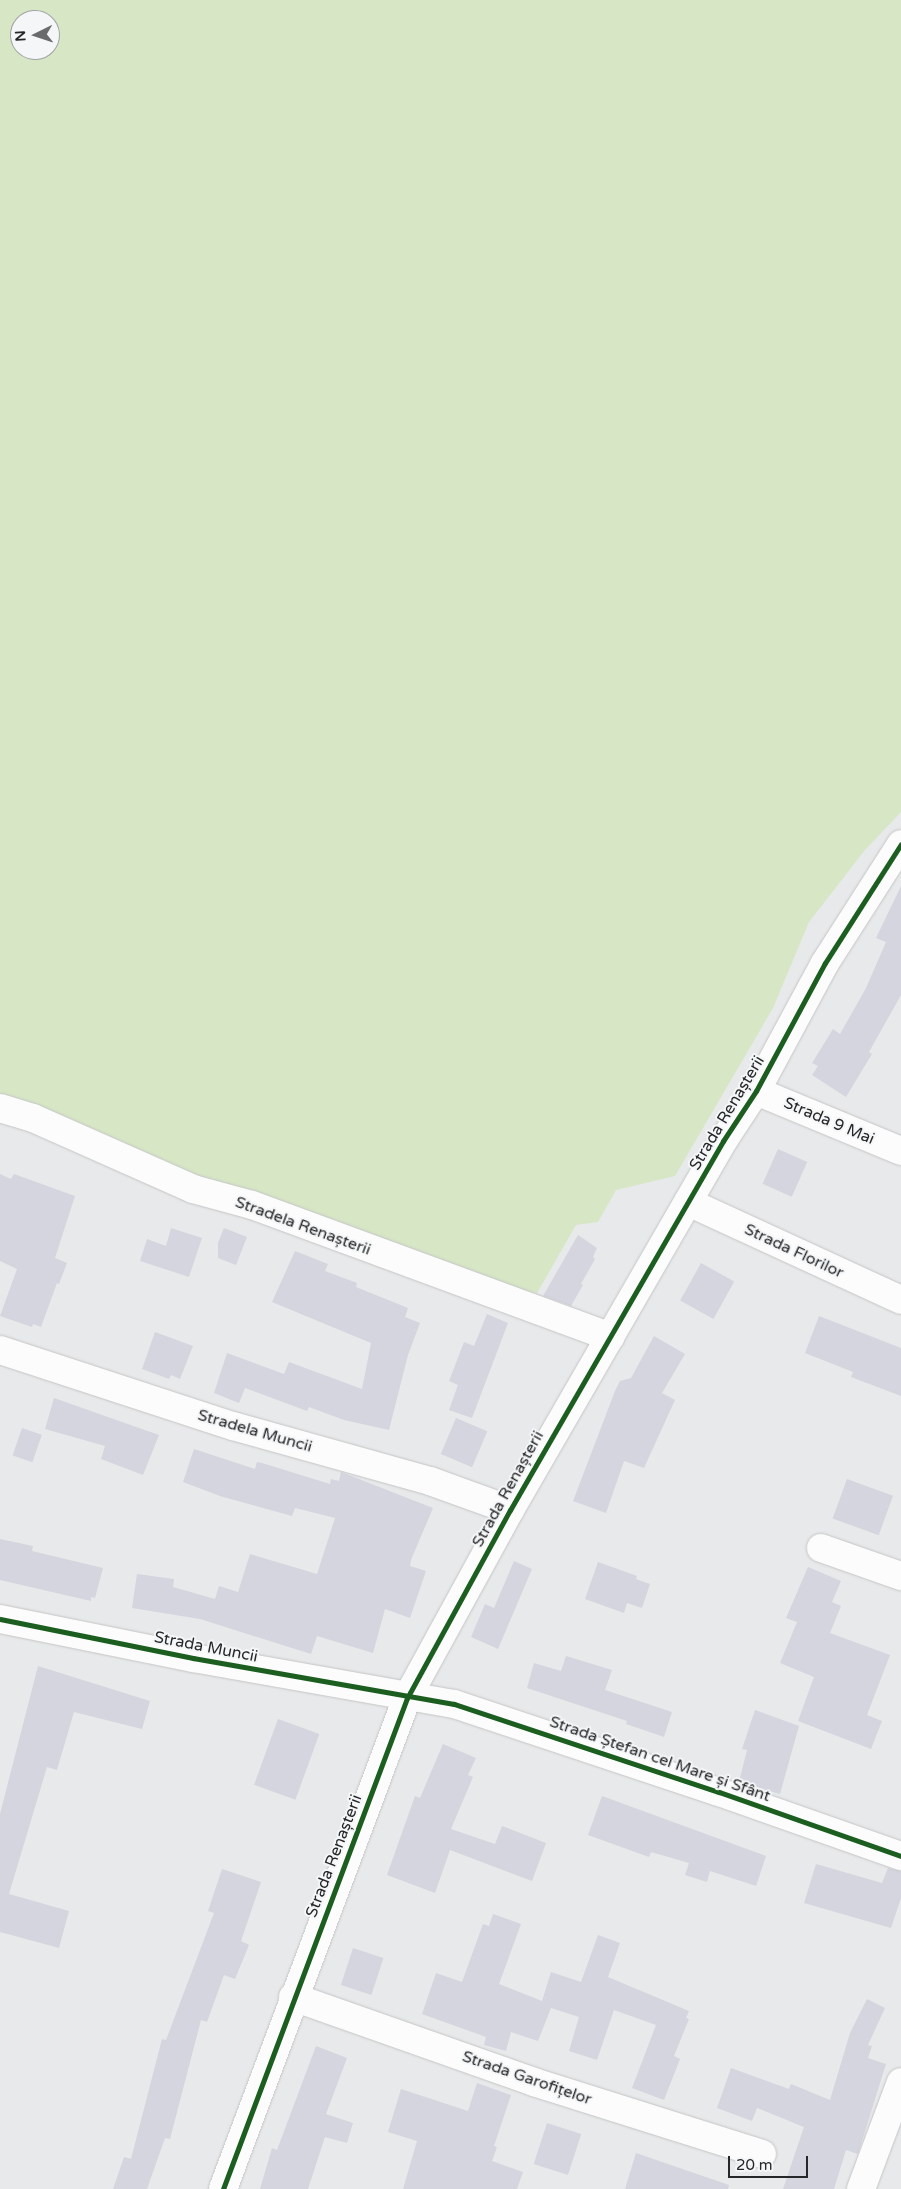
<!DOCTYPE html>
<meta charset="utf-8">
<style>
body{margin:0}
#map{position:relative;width:901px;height:2189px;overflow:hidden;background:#e8e9ea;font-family:"Varela Round",sans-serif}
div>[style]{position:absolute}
.green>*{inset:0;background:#d7e6c5}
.building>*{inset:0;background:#d4d5de;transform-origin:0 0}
.roads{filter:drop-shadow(0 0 1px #c4c5c6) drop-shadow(0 0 1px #c4c5c6)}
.street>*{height:28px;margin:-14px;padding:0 14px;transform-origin:14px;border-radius:14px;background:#fcfcfc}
.secondary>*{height:28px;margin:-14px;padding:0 14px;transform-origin:14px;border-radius:14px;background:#fcfcfc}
.cycleway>*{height:5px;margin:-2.5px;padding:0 2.5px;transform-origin:2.5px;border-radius:2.5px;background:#1b5e20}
span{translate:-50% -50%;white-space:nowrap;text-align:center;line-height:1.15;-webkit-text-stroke:4px #f4f6f8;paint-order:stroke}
.street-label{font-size:16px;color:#262728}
.north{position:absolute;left:10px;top:10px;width:50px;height:50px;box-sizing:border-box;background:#f4f6f8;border:1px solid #a2a3a5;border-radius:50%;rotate:266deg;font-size:14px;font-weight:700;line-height:20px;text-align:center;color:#262728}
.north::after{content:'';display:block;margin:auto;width:18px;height:22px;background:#6a6b6c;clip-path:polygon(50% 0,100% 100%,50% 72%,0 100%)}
.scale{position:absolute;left:728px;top:2156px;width:80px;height:22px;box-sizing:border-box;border:2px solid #262728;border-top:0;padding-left:6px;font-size:15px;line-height:18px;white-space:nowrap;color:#262728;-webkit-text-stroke:4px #f4f6f8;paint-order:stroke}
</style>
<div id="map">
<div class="green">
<i style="clip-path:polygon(evenodd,0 0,901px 0,901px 812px,865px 850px,809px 922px,773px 1008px,675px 1176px,616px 1190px,598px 1222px,576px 1225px,537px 1293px,516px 1291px,211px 1184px,0 1098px,0 0,20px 20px,50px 20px,50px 50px,20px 50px,20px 20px)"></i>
</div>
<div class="building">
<i style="clip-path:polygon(901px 886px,901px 995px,869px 1052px,872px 1054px,846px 1097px,812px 1075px,818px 1066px,812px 1063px,833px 1029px,840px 1034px,866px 988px,886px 942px,876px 938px)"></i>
<i style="left:778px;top:1149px;width:32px;height:38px;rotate:24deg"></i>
<i style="clip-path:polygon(0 1174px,11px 1179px,14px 1174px,75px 1196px,55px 1258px,67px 1263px,59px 1284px,57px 1283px,41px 1327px,33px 1324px,32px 1327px,0 1316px,17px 1269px,0 1261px)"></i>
<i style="clip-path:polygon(171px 1228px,202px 1238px,189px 1277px,140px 1261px,147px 1239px,166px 1246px)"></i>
<i style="clip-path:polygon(224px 1228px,247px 1237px,236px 1265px,218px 1258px,218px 1243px)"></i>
<i style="clip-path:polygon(578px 1235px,597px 1248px,593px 1257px,595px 1259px,581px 1284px,583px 1285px,571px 1306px,543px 1296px)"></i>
<i style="clip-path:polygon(295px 1251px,328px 1264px,325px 1271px,357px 1283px,356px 1287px,408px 1308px,405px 1317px,420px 1323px,408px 1355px,389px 1430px,344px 1420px,309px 1407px,307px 1411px,245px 1388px,239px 1403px,214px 1393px,227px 1353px,284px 1374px,289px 1362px,362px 1389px,371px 1343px,272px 1302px)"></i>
<i style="left:701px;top:1263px;width:38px;height:43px;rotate:29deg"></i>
<i style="clip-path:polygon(487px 1314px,508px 1323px,472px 1418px,449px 1410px,458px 1385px,449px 1381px,464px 1342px,474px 1346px)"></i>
<i style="clip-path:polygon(819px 1316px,901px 1348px,901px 1396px,851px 1377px,853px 1372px,805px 1353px)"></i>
<i style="clip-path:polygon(155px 1332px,193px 1346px,180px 1379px,171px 1375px,169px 1379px,142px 1369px)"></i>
<i style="clip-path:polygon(654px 1336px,685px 1354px,662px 1393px,675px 1400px,644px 1468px,624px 1461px,606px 1513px,573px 1501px,615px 1391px,620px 1381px,631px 1378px)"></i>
<i style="clip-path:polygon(54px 1398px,159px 1435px,143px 1475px,101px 1459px,105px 1446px,45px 1429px)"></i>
<i style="left:456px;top:1418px;width:34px;height:39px;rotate:23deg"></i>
<i style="left:22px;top:1428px;width:21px;height:29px;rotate:19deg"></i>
<i style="clip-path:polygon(194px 1449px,255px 1469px,257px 1462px,262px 1463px,330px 1484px,331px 1479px,339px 1481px,341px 1472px,433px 1508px,411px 1560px,410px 1566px,426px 1571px,410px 1618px,385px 1609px,373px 1653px,317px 1636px,311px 1654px,200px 1619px,132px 1608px,137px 1574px,174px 1579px,173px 1587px,215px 1599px,219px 1586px,238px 1592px,250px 1554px,317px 1574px,335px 1518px,295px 1508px,292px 1516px,220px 1496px,183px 1482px)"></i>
<i style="left:847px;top:1479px;width:49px;height:42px;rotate:20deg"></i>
<i style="clip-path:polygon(0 1539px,33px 1546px,32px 1551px,103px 1568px,95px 1598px,91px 1597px,91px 1601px,0 1580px)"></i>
<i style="clip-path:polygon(514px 1561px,532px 1569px,498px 1649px,471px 1637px,485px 1604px,494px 1608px)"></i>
<i style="clip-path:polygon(598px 1562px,637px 1576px,636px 1579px,650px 1584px,642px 1608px,627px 1603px,624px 1613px,585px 1599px)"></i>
<i style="clip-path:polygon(808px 1567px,841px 1581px,832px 1602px,841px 1606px,830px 1633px,890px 1655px,867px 1715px,882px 1721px,871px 1749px,798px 1721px,814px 1677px,780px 1663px,797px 1622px,786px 1618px)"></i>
<i style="clip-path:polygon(566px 1656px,612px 1670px,605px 1690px,672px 1712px,664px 1737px,626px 1724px,627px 1721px,527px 1688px,534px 1663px,561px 1671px)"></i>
<i style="clip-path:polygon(38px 1666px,150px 1701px,142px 1729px,74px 1712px,57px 1770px,47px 1767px,9px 1894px,69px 1911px,59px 1948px,0 1932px,0 1814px)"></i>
<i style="clip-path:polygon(755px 1710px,799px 1726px,780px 1794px,739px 1782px,747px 1750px,742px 1749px)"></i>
<i style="left:278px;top:1719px;width:44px;height:70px;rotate:20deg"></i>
<i style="clip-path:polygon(443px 1744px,476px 1758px,468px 1775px,473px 1777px,451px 1829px,495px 1844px,502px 1826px,546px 1843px,532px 1881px,450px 1850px,435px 1893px,387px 1875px,415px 1796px,420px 1798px)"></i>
<i style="clip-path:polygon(602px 1796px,766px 1856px,756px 1886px,710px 1871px,707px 1882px,685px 1875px,689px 1863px,651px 1852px,649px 1857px,588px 1835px)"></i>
<i style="clip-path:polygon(816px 1864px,882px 1883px,888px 1868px,901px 1871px,901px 1898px,891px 1928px,804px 1903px)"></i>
<i style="clip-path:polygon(222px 1869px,261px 1882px,241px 1941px,249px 1945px,235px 1979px,224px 1975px,207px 2022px,201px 2020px,170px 2139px,165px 2138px,147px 2189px,113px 2189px,124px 2157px,131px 2159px,162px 2039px,166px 2040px,214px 1913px,208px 1911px)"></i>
<i style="clip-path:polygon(493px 1914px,521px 1924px,499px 1984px,542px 2001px,551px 1972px,581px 1982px,598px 1935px,620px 1943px,608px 1977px,689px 2011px,686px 2018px,689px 2019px,674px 2056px,680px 2059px,664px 2100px,632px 2088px,656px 2025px,614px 2010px,597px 2060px,569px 2051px,579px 2017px,551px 2008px,538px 2041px,511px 2032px,506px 2051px,484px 2045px,486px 2037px,422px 2014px,436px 1973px,462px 1982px,483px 1924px,489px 1926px)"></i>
<i style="left:353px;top:1948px;width:32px;height:39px;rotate:18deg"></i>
<i style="clip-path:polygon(867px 1999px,885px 2008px,868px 2045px,872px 2046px,868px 2058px,886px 2064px,858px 2154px,846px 2150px,834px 2189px,783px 2189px,804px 2127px,757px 2108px,752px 2121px,717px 2108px,731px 2068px,789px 2089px,791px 2084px,830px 2100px,850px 2033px)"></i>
<i style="clip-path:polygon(316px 2046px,347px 2058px,326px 2114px,353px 2123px,347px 2143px,325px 2137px,308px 2189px,260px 2189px,272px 2148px,277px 2150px)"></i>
<i style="clip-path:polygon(477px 2083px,511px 2095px,494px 2146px,497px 2147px,492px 2161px,523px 2172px,517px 2189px,403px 2189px,417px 2141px,388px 2132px,401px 2089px,468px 2111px)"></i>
<i style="left:547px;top:2123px;width:36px;height:43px;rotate:18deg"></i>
<i style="clip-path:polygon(636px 2153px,729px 2185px,728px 2189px,625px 2189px)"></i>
</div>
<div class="roads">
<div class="street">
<i style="left:756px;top:1091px;width:157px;rotate:22.5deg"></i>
<i style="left:0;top:1108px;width:34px;rotate:17deg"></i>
<i style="left:33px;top:1118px;width:175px;rotate:23.9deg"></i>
<i style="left:193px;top:1189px;width:61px;rotate:15.2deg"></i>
<i style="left:252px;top:1205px;width:382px;rotate:20.2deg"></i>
<i style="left:688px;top:1202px;width:234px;rotate:24.7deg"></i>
<i style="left:0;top:1350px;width:245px;rotate:18.1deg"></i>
<i style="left:233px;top:1426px;width:205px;rotate:15.6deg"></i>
<i style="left:430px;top:1481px;width:85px;rotate:19.9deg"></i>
<i style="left:821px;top:1548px;width:85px;rotate:19.3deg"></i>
<i style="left:0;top:1619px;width:197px;rotate:11.4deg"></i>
<i style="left:193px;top:1658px;width:265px;rotate:10deg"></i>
<i style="left:454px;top:1704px;width:279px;rotate:18.4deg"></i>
<i style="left:719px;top:1792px;width:193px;rotate:19.4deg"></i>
<i style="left:293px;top:1997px;width:256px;rotate:19.4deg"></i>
<i style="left:534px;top:2082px;width:239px;rotate:17.5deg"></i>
<i style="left:861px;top:2189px;width:114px;rotate:-69.5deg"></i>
</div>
<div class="secondary">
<i style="left:223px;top:2189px;width:524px;rotate:-69.46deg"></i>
<i style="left:407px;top:1698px;width:214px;rotate:-61.3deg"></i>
<i style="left:510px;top:1510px;width:426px;rotate:-60deg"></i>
<i style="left:723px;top:1141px;width:60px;rotate:-56.6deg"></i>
<i style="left:756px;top:1091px;width:145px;rotate:-61.7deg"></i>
<i style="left:825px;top:963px;width:141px;rotate:-57.4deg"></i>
</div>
</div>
<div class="cycleway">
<i style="left:0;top:1619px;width:197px;rotate:11.4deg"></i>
<i style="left:193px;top:1658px;width:265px;rotate:10deg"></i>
<i style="left:454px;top:1704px;width:279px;rotate:18.4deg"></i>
<i style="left:719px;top:1792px;width:193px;rotate:19.4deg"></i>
<i style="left:223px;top:2189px;width:524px;rotate:-69.46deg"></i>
<i style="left:407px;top:1698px;width:214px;rotate:-61.3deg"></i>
<i style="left:510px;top:1510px;width:426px;rotate:-60deg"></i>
<i style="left:723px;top:1141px;width:60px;rotate:-56.6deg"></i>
<i style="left:756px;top:1091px;width:145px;rotate:-61.7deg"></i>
<i style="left:825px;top:963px;width:141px;rotate:-57.4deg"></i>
</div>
<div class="street-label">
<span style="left:727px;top:1113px;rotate:-59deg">Strada Renașterii</span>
<span style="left:829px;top:1121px;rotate:23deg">Strada 9 Mai</span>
<span style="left:303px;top:1226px;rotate:20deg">Stradela Renașterii</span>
<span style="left:794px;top:1251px;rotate:25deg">Strada Florilor</span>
<span style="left:255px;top:1431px;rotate:16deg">Stradela Muncii</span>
<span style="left:508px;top:1489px;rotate:-61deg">Strada Renașterii</span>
<span style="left:206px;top:1647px;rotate:11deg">Strada Muncii</span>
<span style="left:660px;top:1759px;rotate:19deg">Strada Ștefan cel Mare și Sfânt</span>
<span style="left:334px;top:1856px;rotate:-69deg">Strada Renașterii</span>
<span style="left:527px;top:2078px;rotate:19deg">Strada Garofițelor</span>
</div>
<div class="north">N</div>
<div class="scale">20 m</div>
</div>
